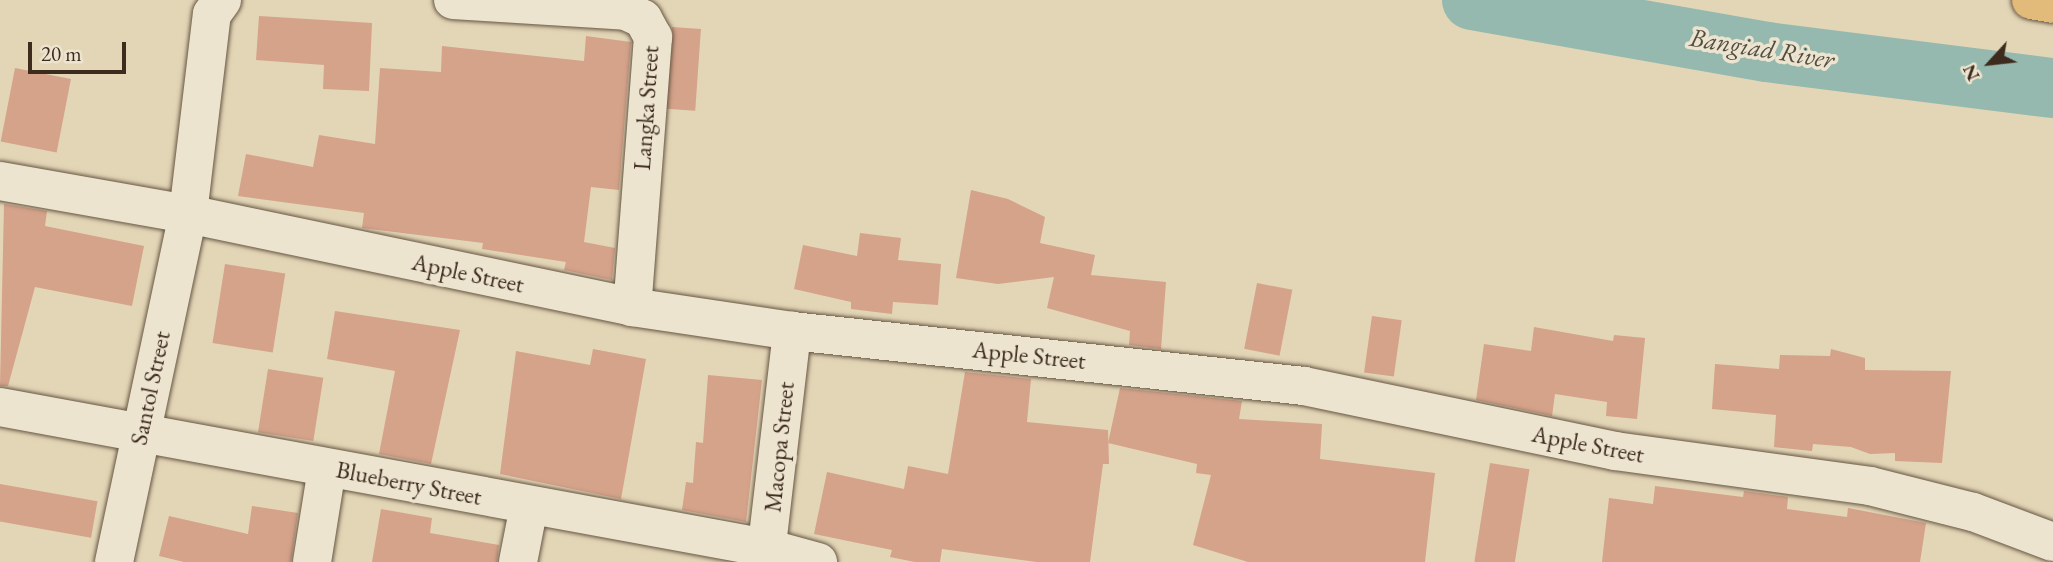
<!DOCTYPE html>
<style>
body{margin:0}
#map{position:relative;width:2053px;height:562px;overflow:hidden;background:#e3d6b6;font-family:"EB Garamond",serif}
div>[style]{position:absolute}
.river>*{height:60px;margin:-30px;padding:0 30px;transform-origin:30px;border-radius:30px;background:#95b9ae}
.building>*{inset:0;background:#d5a28a;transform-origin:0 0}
.roads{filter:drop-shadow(0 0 2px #665644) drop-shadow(0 0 2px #665644)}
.minor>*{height:38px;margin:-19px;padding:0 19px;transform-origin:19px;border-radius:19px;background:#ede4d0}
.major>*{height:38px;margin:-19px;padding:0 19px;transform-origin:19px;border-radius:19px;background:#e2bb7b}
span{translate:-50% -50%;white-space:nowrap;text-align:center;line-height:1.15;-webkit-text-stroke:7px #ede4d0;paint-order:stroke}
.street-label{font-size:24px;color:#3d2b1e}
.water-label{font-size:26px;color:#534e42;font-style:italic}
.north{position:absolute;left:1955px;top:28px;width:70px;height:70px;-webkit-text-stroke:5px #ede4d0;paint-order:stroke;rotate:243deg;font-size:19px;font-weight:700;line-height:28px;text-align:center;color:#3d2b1e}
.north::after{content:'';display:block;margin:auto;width:24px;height:32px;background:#3d2b1e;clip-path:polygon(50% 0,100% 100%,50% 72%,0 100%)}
.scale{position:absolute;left:28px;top:42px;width:98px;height:32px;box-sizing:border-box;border:4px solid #3d2b1e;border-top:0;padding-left:9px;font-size:21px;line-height:24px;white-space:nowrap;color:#3d2b1e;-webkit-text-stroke:5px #ede4d0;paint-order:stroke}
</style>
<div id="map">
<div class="river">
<i style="left:1472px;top:0;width:300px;rotate:10deg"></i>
<i style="left:1767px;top:52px;width:288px;rotate:7.2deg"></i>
</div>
<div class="building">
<i style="clip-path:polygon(259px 16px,372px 23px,369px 91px,323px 89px,324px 65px,256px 60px)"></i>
<i style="left:672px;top:27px;width:29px;height:82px;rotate:4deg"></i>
<i style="clip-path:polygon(586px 36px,631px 42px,619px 190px,591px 187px,584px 242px,615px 248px,612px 280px,564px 270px,566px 262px,482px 249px,483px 243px,362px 228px,364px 213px,238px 196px,246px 154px,313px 167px,319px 135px,375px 144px,380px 68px,441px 72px,442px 46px,584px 61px)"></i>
<i style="left:15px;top:68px;width:57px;height:75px;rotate:11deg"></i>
<i style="clip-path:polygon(971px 190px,1008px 199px,1045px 217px,1040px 243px,1095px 255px,1091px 275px,1166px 282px,1161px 349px,1129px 345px,1130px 331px,1047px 308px,1054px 277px,998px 284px,956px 278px)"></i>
<i style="clip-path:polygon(4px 204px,47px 211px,45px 226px,144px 246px,132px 306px,35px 287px,8px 386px,0 386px)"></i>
<i style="clip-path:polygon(860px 233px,901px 238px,898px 260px,941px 264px,938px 305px,893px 302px,892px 314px,851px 309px,851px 302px,794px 289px,803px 245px,857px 256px)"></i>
<i style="left:225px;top:264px;width:61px;height:80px;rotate:9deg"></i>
<i style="left:1257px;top:283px;width:36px;height:67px;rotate:11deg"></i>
<i style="clip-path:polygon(335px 311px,460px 330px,431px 464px,379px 454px,395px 371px,327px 359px)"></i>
<i style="left:1372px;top:316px;width:30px;height:57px;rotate:8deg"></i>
<i style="clip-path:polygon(1534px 327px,1613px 341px,1614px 335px,1645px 338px,1637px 419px,1606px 416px,1607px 402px,1555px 394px,1552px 416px,1476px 400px,1484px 344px,1531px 351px)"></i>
<i style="clip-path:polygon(593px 349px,646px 359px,621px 499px,500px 474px,516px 351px,590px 365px)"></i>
<i style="clip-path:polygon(1831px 349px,1865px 358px,1865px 370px,1951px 371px,1942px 463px,1895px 461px,1895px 453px,1870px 454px,1851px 447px,1813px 444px,1812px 451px,1774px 447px,1776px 415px,1712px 409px,1715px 364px,1779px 369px,1780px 355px,1830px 356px)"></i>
<i style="left:268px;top:369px;width:56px;height:64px;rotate:9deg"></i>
<i style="clip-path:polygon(965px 372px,1031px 379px,1027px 422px,1108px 430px,1109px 464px,1103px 464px,1090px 562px,1037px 562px,942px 549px,940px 562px,915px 562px,890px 557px,892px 550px,814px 534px,827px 472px,904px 489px,908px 466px,948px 474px)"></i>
<i style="clip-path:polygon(708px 375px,762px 380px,746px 522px,682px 510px,686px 482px,693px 483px,696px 442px,703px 443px)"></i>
<i style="clip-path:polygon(1120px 388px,1242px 401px,1239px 419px,1322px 424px,1320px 459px,1435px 473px,1425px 562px,1248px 562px,1193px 545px,1211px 475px,1196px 473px,1197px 464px,1108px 443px)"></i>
<i style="left:1490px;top:463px;width:40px;height:100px;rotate:9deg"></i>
<i style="left:0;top:484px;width:99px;height:37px;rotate:10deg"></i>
<i style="clip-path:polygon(1655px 486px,1743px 497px,1744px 491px,1759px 493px,1788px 497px,1787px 509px,1847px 517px,1848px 508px,1926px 523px,1920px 562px,1602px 562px,1609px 498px,1653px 504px)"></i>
<i style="clip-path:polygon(252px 506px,298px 513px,291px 562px,184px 562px,159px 556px,169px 516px,248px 534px)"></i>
<i style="clip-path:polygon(381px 509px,432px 518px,430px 533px,499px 545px,497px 562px,372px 562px)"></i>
</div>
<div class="roads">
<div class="minor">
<i style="left:453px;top:0;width:173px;rotate:3.6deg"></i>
<i style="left:626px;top:11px;width:19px;rotate:25deg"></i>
<i style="left:643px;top:19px;width:21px;rotate:61deg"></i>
<i style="left:653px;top:37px;width:271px;rotate:94.4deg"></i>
<i style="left:0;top:181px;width:191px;rotate:10deg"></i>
<i style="left:188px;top:214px;width:454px;rotate:11.8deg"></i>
<i style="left:632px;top:307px;width:162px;rotate:8.5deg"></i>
<i style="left:792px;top:331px;width:515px;rotate:6.13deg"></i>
<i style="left:1304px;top:386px;width:318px;rotate:11.8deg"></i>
<i style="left:1615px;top:451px;width:257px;rotate:7.8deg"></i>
<i style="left:1870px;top:486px;width:106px;rotate:14.2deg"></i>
<i style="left:1973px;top:512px;width:85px;rotate:20.6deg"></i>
<i style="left:0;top:407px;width:780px;rotate:10.42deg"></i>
<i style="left:767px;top:548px;width:53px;rotate:15.4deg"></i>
<i style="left:114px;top:562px;width:356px;rotate:-78deg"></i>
<i style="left:188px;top:214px;width:201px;rotate:-83.2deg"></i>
<i style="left:212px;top:14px;width:17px;rotate:-54deg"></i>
<i style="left:312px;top:562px;width:95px;rotate:-80.9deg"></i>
<i style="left:518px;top:562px;width:57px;rotate:-78.9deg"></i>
<i style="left:765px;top:562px;width:233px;rotate:-83.3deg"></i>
</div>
<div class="major">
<i style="left:2031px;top:0;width:22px;rotate:10deg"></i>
</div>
</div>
<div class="street-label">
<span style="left:646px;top:108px;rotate:-86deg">Langka Street</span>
<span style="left:468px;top:273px;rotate:12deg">Apple Street</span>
<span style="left:1029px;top:355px;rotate:6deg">Apple Street</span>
<span style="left:150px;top:388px;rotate:-78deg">Santol Street</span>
<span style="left:1588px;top:444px;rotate:11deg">Apple Street</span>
<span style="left:779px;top:447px;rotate:-84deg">Macopa Street</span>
<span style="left:409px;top:483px;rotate:11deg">Blueberry Street</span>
</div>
<div class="water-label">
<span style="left:1762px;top:49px;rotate:9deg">Bangiad River</span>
</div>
<div class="north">N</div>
<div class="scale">20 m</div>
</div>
